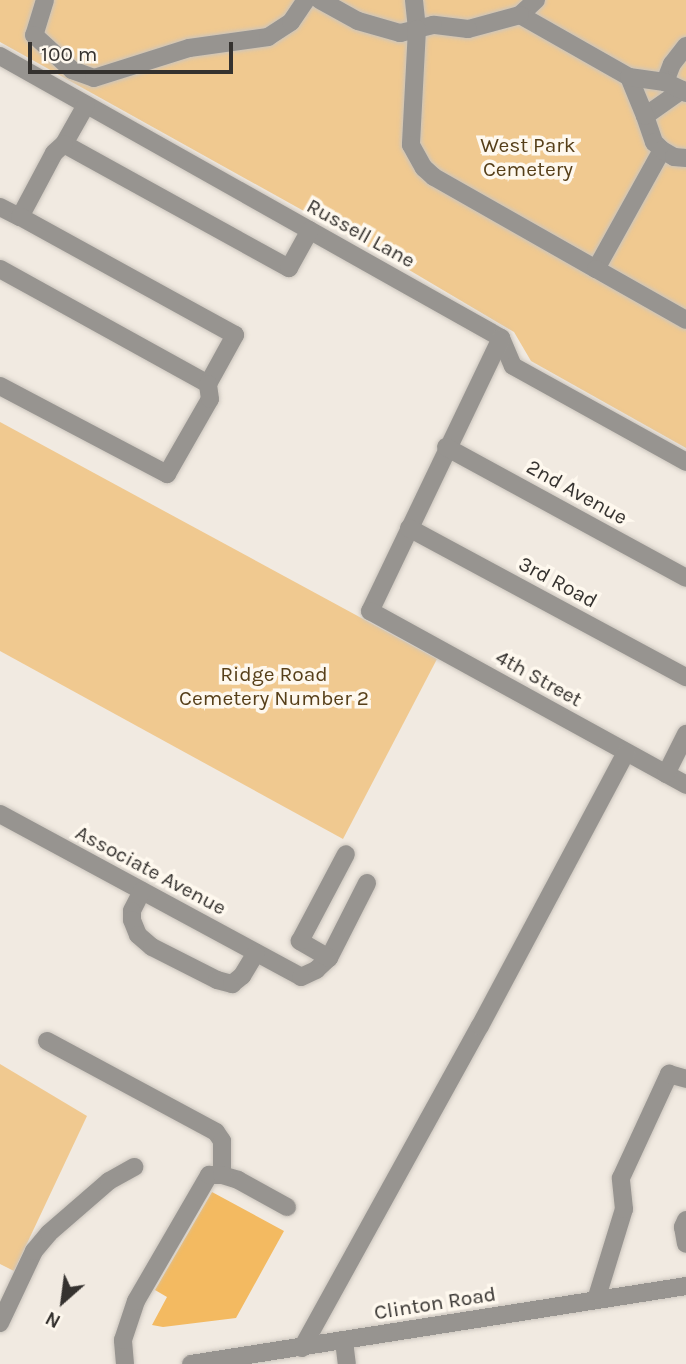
<!DOCTYPE html>
<style>
body{margin:0}
#map{position:relative;width:686px;height:1364px;overflow:hidden;background:#f1eae1;font-family:Karla,sans-serif}
div>[style]{position:absolute}
.green>*{inset:0;background:#f0c990}
.building>*{inset:0;background:#f3ba61}
.roads{filter:drop-shadow(0 0 2px #cbc5bd) drop-shadow(0 0 2px #cbc5bd)}
.minor>*{height:18px;margin:-9px;padding:0 9px;transform-origin:9px;border-radius:9px;background:#979490}
span{translate:-50% -50%;white-space:nowrap;text-align:center;line-height:1.15;-webkit-text-stroke:7px #fef8ee;paint-order:stroke}
.park-label{font-size:21px;color:#563f19}
.street-label{font-size:21px;color:#35322f}
.north{position:absolute;left:28px;top:1266px;width:70px;height:70px;-webkit-text-stroke:5px #fef8ee;paint-order:stroke;rotate:208deg;font-size:19px;font-weight:700;line-height:28px;text-align:center;color:#35322f}
.north::after{content:'';display:block;margin:auto;width:24px;height:32px;background:#35322f;clip-path:polygon(50% 0,100% 100%,50% 72%,0 100%)}
.scale{position:absolute;left:28px;top:42px;width:205px;height:32px;box-sizing:border-box;border:4px solid #35322f;border-top:0;padding-left:9px;font-size:21px;line-height:24px;white-space:nowrap;color:#35322f;-webkit-text-stroke:5px #fef8ee;paint-order:stroke}
</style>
<div id="map">
<div class="green">
<i style="clip-path:polygon(0 0,686px 0,686px 448px,531px 361px,514px 332px,399px 264px,0 42px)"></i>
<i style="clip-path:polygon(0 422px,437px 659px,343px 839px,0 651px)"></i>
<i style="clip-path:polygon(0 1064px,87px 1116px,14px 1271px,0 1264px)"></i>
</div>
<div class="building">
<i style="clip-path:polygon(212px 1192px,284px 1231px,236px 1318px,163px 1327px,152px 1325px,167px 1297px,155px 1290px)"></i>
</div>
<div class="roads">
<div class="minor">
<i style="left:45px;top:0;width:37px;rotate:107deg"></i>
<i style="left:34px;top:35px;width:52px;rotate:42.6deg"></i>
<i style="left:72px;top:70px;width:23px;rotate:20deg"></i>
<i style="left:94px;top:78px;width:100px;rotate:-17.5deg"></i>
<i style="left:189px;top:48px;width:80px;rotate:-7.9deg"></i>
<i style="left:268px;top:37px;width:27px;rotate:-33deg"></i>
<i style="left:291px;top:22px;width:27px;rotate:-56deg"></i>
<i style="left:320px;top:0;width:43px;rotate:28.9deg"></i>
<i style="left:358px;top:21px;width:44px;rotate:15.9deg"></i>
<i style="left:400px;top:33px;width:17px;rotate:-13deg"></i>
<i style="left:417px;top:29px;width:29px;rotate:-96deg"></i>
<i style="left:536px;top:0;width:22px;rotate:137deg"></i>
<i style="left:520px;top:15px;width:125px;rotate:29.6deg"></i>
<i style="left:520px;top:15px;width:54px;rotate:164.9deg"></i>
<i style="left:468px;top:29px;width:35px;rotate:-173deg"></i>
<i style="left:433px;top:25px;width:16px;rotate:166deg"></i>
<i style="left:417px;top:29px;width:116px;rotate:93deg"></i>
<i style="left:411px;top:145px;width:26px;rotate:61deg"></i>
<i style="left:424px;top:168px;width:13px;rotate:42deg"></i>
<i style="left:434px;top:177px;width:186px;rotate:29.6deg"></i>
<i style="left:596px;top:269px;width:136px;rotate:-61deg"></i>
<i style="left:0;top:56px;width:575px;rotate:29.37deg"></i>
<i style="left:501px;top:338px;width:30px;rotate:67deg"></i>
<i style="left:513px;top:366px;width:198px;rotate:29deg"></i>
<i style="left:665px;top:82px;width:19px;rotate:-69deg"></i>
<i style="left:672px;top:64px;width:23px;rotate:-52deg"></i>
<i style="left:686px;top:93px;width:5px;rotate:-143deg"></i>
<i style="left:682px;top:90px;width:45px;rotate:144.9deg"></i>
<i style="left:645px;top:116px;width:28px;rotate:71deg"></i>
<i style="left:654px;top:142px;width:11px;rotate:45deg"></i>
<i style="left:662px;top:150px;width:14px;rotate:30deg"></i>
<i style="left:674px;top:157px;width:12px;rotate:5deg"></i>
<i style="left:86px;top:105px;width:45px;rotate:119.4deg"></i>
<i style="left:64px;top:144px;width:257px;rotate:28.9deg"></i>
<i style="left:289px;top:268px;width:43px;rotate:-61.1deg"></i>
<i style="left:645px;top:116px;width:42px;rotate:-112.3deg"></i>
<i style="left:629px;top:77px;width:36px;rotate:8deg"></i>
<i style="left:665px;top:82px;width:19px;rotate:25deg"></i>
<i style="left:0;top:207px;width:22px;rotate:27deg"></i>
<i style="left:20px;top:217px;width:72px;rotate:-62deg"></i>
<i style="left:54px;top:153px;width:13px;rotate:-42deg"></i>
<i style="left:0;top:269px;width:238px;rotate:28.9deg"></i>
<i style="left:208px;top:384px;width:56px;rotate:-61.1deg"></i>
<i style="left:235px;top:335px;width:245px;rotate:-151.2deg"></i>
<i style="left:596px;top:269px;width:103px;rotate:29.5deg"></i>
<i style="left:501px;top:338px;width:303px;rotate:115.6deg"></i>
<i style="left:370px;top:611px;width:361px;rotate:28.8deg"></i>
<i style="left:0;top:386px;width:189px;rotate:27.8deg"></i>
<i style="left:167px;top:474px;width:86px;rotate:-60.2deg"></i>
<i style="left:210px;top:399px;width:15px;rotate:-98deg"></i>
<i style="left:446px;top:447px;width:273px;rotate:28.6deg"></i>
<i style="left:409px;top:528px;width:315px;rotate:28.3deg"></i>
<i style="left:666px;top:774px;width:45px;rotate:-63.4deg"></i>
<i style="left:0;top:814px;width:342px;rotate:28.4deg"></i>
<i style="left:301px;top:977px;width:17px;rotate:-25deg"></i>
<i style="left:316px;top:970px;width:18px;rotate:-43deg"></i>
<i style="left:329px;top:958px;width:84px;rotate:-63.1deg"></i>
<i style="left:142px;top:891px;width:22px;rotate:117deg"></i>
<i style="left:132px;top:911px;width:9px;rotate:90deg"></i>
<i style="left:132px;top:920px;width:16px;rotate:68deg"></i>
<i style="left:138px;top:935px;width:18px;rotate:41deg"></i>
<i style="left:152px;top:947px;width:73px;rotate:26.9deg"></i>
<i style="left:217px;top:980px;width:16px;rotate:15deg"></i>
<i style="left:232px;top:984px;width:13px;rotate:-39deg"></i>
<i style="left:242px;top:976px;width:27px;rotate:-59deg"></i>
<i style="left:329px;top:958px;width:34px;rotate:-150deg"></i>
<i style="left:300px;top:941px;width:98px;rotate:-62.1deg"></i>
<i style="left:47px;top:1041px;width:192px;rotate:28.3deg"></i>
<i style="left:216px;top:1132px;width:11px;rotate:56deg"></i>
<i style="left:222px;top:1141px;width:34px;rotate:90deg"></i>
<i style="left:686px;top:1220px;width:8px;rotate:113deg"></i>
<i style="left:683px;top:1227px;width:17px;rotate:80deg"></i>
<i style="left:596px;top:1300px;width:95px;rotate:-72.9deg"></i>
<i style="left:624px;top:1209px;width:31px;rotate:-96deg"></i>
<i style="left:621px;top:1178px;width:115px;rotate:-65.2deg"></i>
<i style="left:669px;top:1074px;width:18px;rotate:16deg"></i>
<i style="left:0;top:1323px;width:80px;rotate:-64.7deg"></i>
<i style="left:34px;top:1251px;width:23px;rotate:-50deg"></i>
<i style="left:49px;top:1233px;width:79px;rotate:-40.9deg"></i>
<i style="left:109px;top:1181px;width:29px;rotate:-29deg"></i>
<i style="left:344px;top:1341px;width:23px;rotate:83deg"></i>
<i style="left:302px;top:1348px;width:368px;rotate:-61.1deg"></i>
<i style="left:480px;top:1026px;width:310px;rotate:-61.9deg"></i>
<i style="left:125px;top:1364px;width:24px;rotate:-95deg"></i>
<i style="left:123px;top:1340px;width:41px;rotate:-71.6deg"></i>
<i style="left:136px;top:1301px;width:146px;rotate:-59.9deg"></i>
<i style="left:209px;top:1175px;width:13px"></i>
<i style="left:222px;top:1175px;width:17px;rotate:17deg"></i>
<i style="left:238px;top:1180px;width:56px;rotate:28.9deg"></i>
<i style="left:191px;top:1364px;width:501px;rotate:-8.95deg"></i>
</div>
</div>
<div class="park-label">
<span style="left:528px;top:157px">West Park<br>Cemetery</span>
<span style="left:274px;top:686px">Ridge Road<br>Cemetery Number 2</span>
</div>
<div class="street-label">
<span style="left:361px;top:233px;rotate:29deg">Russell Lane</span>
<span style="left:577px;top:492px;rotate:29deg">2nd Avenue</span>
<span style="left:558px;top:582px;rotate:28deg">3rd Road</span>
<span style="left:539px;top:678px;rotate:29deg">4th Street</span>
<span style="left:151px;top:870px;rotate:28deg">Associate Avenue</span>
<span style="left:435px;top:1303px;rotate:-9deg">Clinton Road</span>
</div>
<div class="north">N</div>
<div class="scale">100 m</div>
</div>
